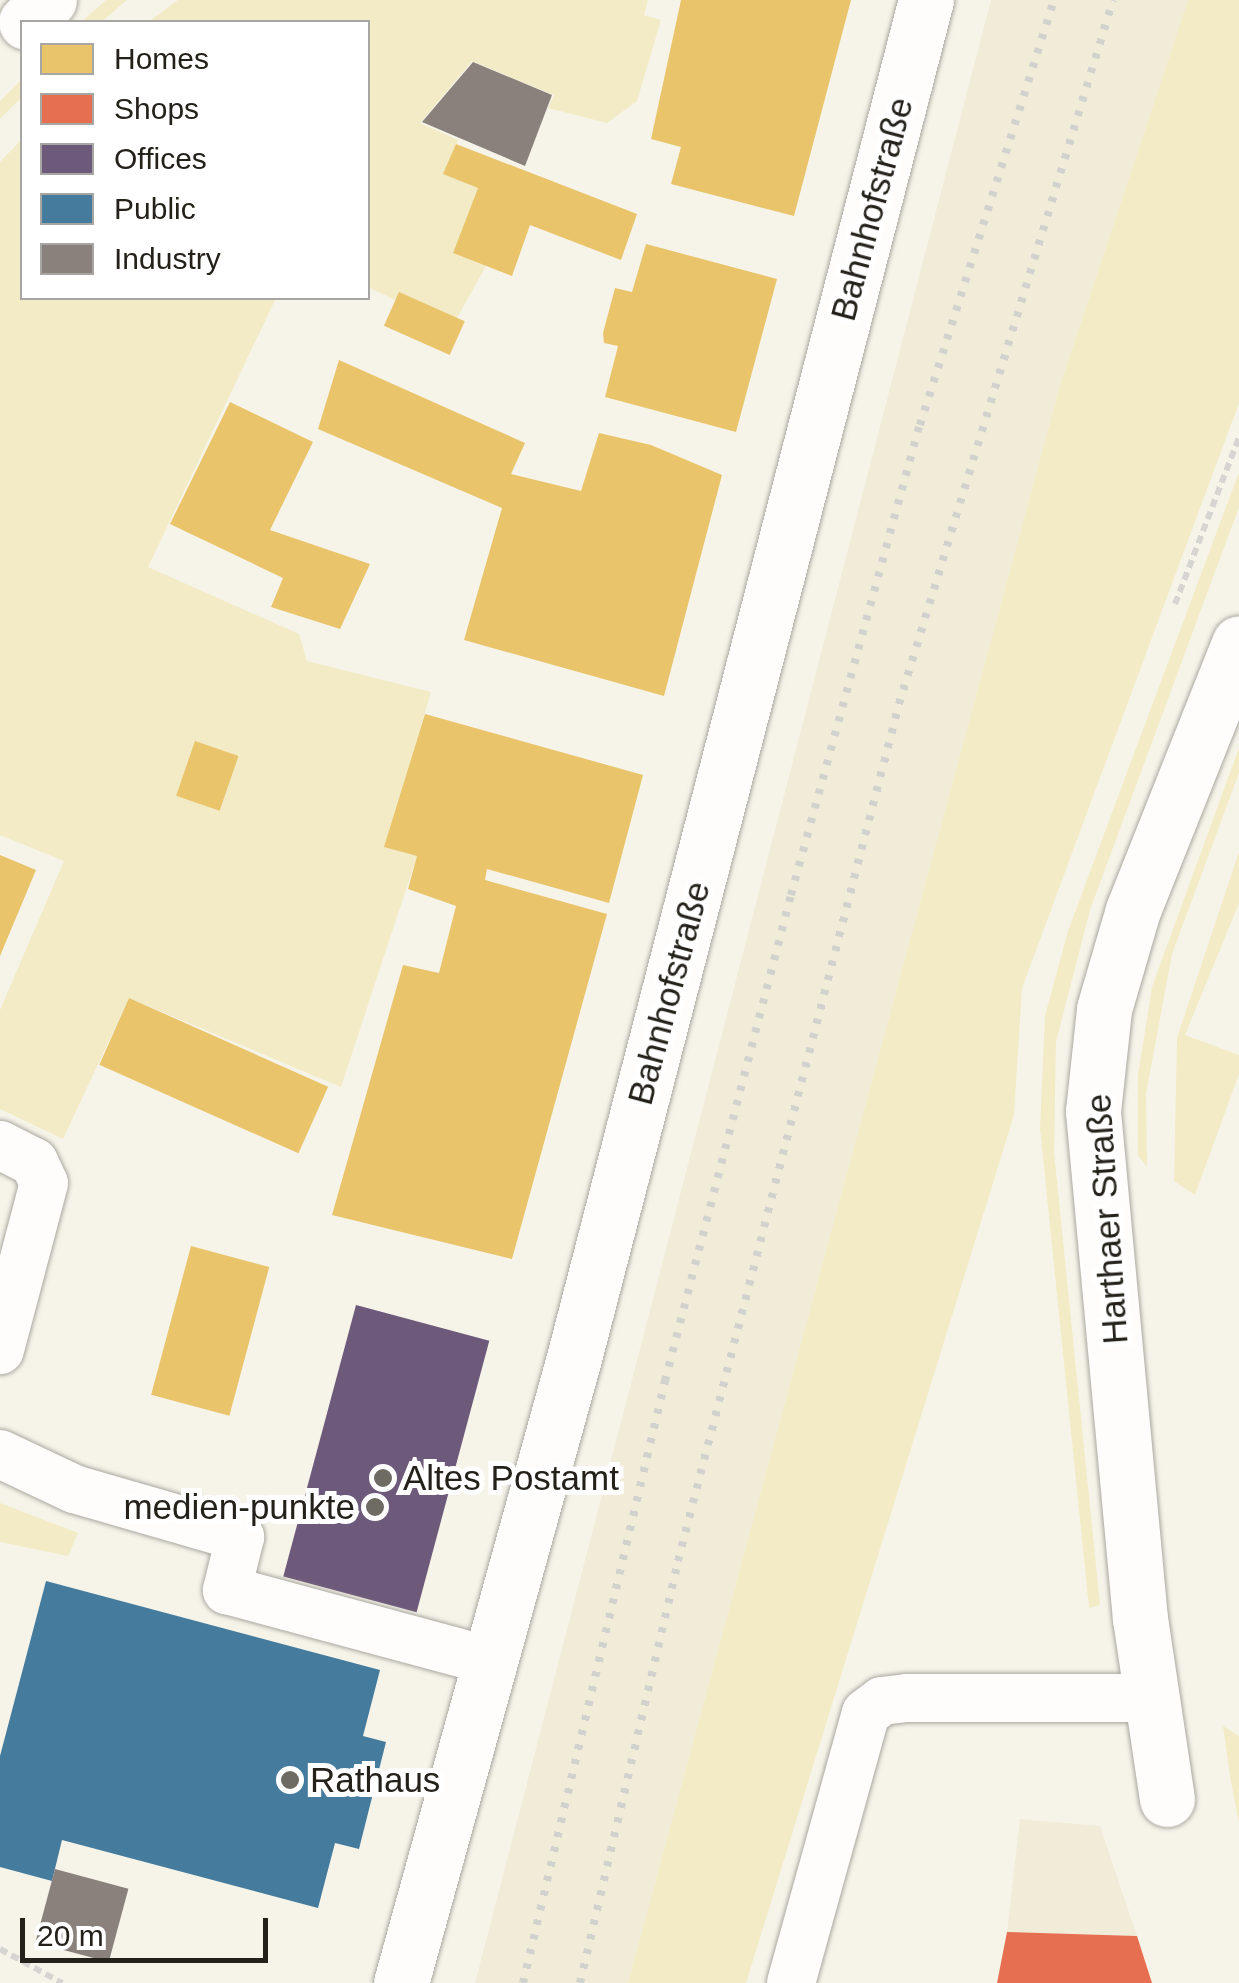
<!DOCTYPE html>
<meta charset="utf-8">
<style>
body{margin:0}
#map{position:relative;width:1239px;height:1983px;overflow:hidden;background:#f6f4e9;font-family:Arial,sans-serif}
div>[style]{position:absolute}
.built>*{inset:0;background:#f0ecd8}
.green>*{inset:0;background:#f2ebc5}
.homes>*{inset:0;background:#e9c46a;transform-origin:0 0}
.shops>*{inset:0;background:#e76f51}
.offices>*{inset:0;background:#6d597a;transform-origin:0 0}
.public>*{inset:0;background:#457b9d}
.industry>*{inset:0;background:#8a817c;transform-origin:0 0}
.path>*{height:6px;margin-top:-3px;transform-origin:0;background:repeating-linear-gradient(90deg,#d7d5d2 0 8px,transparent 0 13px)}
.roads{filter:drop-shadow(0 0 2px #aaa8a0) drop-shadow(0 0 2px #aaa8a0)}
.lane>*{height:48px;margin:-24px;padding:0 24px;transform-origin:24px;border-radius:24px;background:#fefdfc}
.street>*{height:55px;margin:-27.5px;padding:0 27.5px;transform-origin:27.5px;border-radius:27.5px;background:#fefdfc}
.secondary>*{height:55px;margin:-27.5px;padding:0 27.5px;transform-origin:27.5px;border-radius:27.5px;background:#fefdfc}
.rail>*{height:8px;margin-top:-4px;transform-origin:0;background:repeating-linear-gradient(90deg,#d1d1ce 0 5px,transparent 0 15px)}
.dots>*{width:28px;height:28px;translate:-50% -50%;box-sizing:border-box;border:5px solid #fff;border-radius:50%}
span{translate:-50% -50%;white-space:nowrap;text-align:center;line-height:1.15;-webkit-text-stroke:10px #fff;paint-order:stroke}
.street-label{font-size:35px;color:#23211a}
.poi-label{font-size:35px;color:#23211a}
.left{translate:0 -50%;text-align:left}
.right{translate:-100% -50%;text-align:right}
.legend{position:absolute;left:20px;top:20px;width:350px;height:280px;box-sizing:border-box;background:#fff;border:2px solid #a7a6a3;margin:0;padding:12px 18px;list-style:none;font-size:30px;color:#23211a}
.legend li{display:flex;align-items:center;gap:20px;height:50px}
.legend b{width:50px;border:2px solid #a7a6a3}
.scale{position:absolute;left:20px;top:1918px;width:248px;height:45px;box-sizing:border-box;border:5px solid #23211a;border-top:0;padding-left:12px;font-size:30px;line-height:35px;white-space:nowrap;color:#23211a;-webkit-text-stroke:8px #fff;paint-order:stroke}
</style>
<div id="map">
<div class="built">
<i style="clip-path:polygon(991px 0,1188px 0,1059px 389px,628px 1983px,475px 1983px)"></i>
<i style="clip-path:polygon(1020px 1819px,1100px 1826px,1137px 1936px,1007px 1932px)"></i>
</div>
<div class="green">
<i style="clip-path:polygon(106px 0,127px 0,101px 22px,81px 22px)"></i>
<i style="clip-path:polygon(178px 0,648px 0,644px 15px,661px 20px,637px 101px,607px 123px,548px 108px,554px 95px,472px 61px,420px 123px,458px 140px,444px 174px,478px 188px,453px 253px,486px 266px,457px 318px,399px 293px,395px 300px,368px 287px,368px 22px,148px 22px)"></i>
<i style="clip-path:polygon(1188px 0,1239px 0,1239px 403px,1022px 988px,1014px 1115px,746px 1983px,628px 1983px,1059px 389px)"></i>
<i style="clip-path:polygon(22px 79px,22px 97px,0 119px,0 101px)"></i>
<i style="clip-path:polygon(22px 139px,22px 298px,276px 298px,148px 567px,299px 634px,307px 661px,431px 692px,385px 847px,417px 856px,341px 1087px,129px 998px,63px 1139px,0 1109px,0 1010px,64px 861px,0 835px,0 162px)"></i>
<i style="clip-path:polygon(1239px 472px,1239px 507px,1090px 910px,1056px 1042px,1054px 1152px,1100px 1605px,1089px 1608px,1040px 1128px,1045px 1016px,1068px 931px)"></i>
<i style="clip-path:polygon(1239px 748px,1239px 773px,1172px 954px,1146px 1094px,1147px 1167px,1138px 1155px,1138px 1075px,1152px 987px)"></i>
<i style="clip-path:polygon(1239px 852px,1239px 903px,1185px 1035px,1239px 1055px,1239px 1074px,1195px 1195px,1174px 1181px,1177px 1038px)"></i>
<i style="clip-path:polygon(0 1503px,78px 1533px,68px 1556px,0 1542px)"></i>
<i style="clip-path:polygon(1223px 1726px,1239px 1736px,1239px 1824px,1230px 1776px)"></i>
</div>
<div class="homes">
<i style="clip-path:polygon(681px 0,851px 0,794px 216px,671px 184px,681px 147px,651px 139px)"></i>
<i style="clip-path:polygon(456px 144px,637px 214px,621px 260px,530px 225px,512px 276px,453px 253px,478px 188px,443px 174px)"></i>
<i style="clip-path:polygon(646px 244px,777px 279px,736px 432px,605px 397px,618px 346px,604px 343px,603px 333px,615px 288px,632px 292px)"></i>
<i style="left:399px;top:292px;width:72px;height:37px;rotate:24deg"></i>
<i style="clip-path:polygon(339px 360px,525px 443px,511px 474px,581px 491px,599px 433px,651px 445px,722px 475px,664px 696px,464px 640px,502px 508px,318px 429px)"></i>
<i style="clip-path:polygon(230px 402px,313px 442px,270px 530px,370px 564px,340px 629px,271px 607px,283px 578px,170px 524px)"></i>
<i style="clip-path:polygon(425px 714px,643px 775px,609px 903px,487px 869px,485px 880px,607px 914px,512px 1259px,332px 1215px,403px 965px,439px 973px,456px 906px,408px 889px,417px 856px,384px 847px)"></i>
<i style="left:195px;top:741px;width:46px;height:58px;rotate:19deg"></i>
<i style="clip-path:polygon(0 855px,36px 870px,0 956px)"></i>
<i style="left:129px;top:998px;width:218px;height:73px;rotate:24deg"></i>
<i style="left:191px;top:1246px;width:81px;height:154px;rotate:15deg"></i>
</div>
<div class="shops">
<i style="clip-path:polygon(1007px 1932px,1137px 1936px,1152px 1983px,997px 1983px)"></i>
</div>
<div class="offices">
<i style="left:356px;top:1305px;width:138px;height:281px;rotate:15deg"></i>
</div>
<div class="public">
<i style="clip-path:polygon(46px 1581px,380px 1670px,363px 1736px,386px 1742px,359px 1849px,335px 1843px,318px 1908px,62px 1840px,52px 1881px,0 1867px,0 1756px)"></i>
</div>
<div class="industry">
<i style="clip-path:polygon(473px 62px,552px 95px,525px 166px,422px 122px)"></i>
<i style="left:55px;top:1869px;width:76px;height:76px;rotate:15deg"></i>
</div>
<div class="path">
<i style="left:1175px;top:604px;width:179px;rotate:-69deg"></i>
<i style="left:0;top:1949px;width:71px;rotate:28.7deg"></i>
</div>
<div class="roads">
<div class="lane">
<i style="left:0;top:1145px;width:38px;rotate:27deg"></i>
<i style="left:34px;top:1162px;width:23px;rotate:65deg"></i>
<i style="left:44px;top:1183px;width:173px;rotate:104.8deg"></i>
<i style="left:0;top:1454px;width:82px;rotate:25.3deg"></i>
<i style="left:74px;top:1489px;width:173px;rotate:16.1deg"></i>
<i style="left:240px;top:1537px;width:55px;rotate:103.8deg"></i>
<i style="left:227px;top:1590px;width:273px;rotate:15.1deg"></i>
<i style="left:791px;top:1983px;width:280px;rotate:-74.5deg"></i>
<i style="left:866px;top:1713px;width:20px;rotate:-37deg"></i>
<i style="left:882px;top:1701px;width:25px;rotate:-7deg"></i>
<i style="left:907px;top:1698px;width:244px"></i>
</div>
<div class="street">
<i style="left:1167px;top:1799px;width:182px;rotate:-98.5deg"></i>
<i style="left:1140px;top:1619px;width:510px;rotate:-95.29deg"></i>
<i style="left:1093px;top:1111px;width:103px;rotate:-83.8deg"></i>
<i style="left:1104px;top:1009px;width:103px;rotate:-73.7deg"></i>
<i style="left:1133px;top:910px;width:287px;rotate:-68.3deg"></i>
<i style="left:401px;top:1983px;width:649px;rotate:-74.53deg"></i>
<i style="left:574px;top:1358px;width:1403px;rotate:-75.47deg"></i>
</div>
<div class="secondary">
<i style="left:26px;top:22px;width:32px;rotate:-44deg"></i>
</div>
</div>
<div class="rail">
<i style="left:523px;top:1983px;width:619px;rotate:-76.73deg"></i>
<i style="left:665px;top:1381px;width:502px;rotate:-75.47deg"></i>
<i style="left:791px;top:895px;width:487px;rotate:-74.7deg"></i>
<i style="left:920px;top:425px;width:446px;rotate:-72.5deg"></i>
<i style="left:580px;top:1983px;width:433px;rotate:-76.9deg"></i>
<i style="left:678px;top:1561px;width:885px;rotate:-75.54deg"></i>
<i style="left:899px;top:704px;width:736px;rotate:-73.09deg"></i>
</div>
<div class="dots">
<i style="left:383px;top:1478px;background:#6d6b62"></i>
<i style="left:375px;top:1507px;background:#6d6b62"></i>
<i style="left:290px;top:1780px;background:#6d6b62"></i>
</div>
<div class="street-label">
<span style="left:872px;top:209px;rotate:-75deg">Bahnhofstraße</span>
<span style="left:669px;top:993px;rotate:-75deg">Bahnhofstraße</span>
<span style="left:1107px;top:1219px;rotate:-94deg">Harthaer Straße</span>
</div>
<div class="poi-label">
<span class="left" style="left:403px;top:1478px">Altes Postamt</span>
<span class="right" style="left:355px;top:1507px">medien-punkte</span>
<span class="left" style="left:310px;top:1780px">Rathaus</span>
</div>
<ul class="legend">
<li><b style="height:28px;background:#e9c46a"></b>Homes</li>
<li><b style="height:28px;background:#e76f51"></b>Shops</li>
<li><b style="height:28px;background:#6d597a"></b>Offices</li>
<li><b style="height:28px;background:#457b9d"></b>Public</li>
<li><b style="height:28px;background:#8a817c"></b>Industry</li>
</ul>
<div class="scale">20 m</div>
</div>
